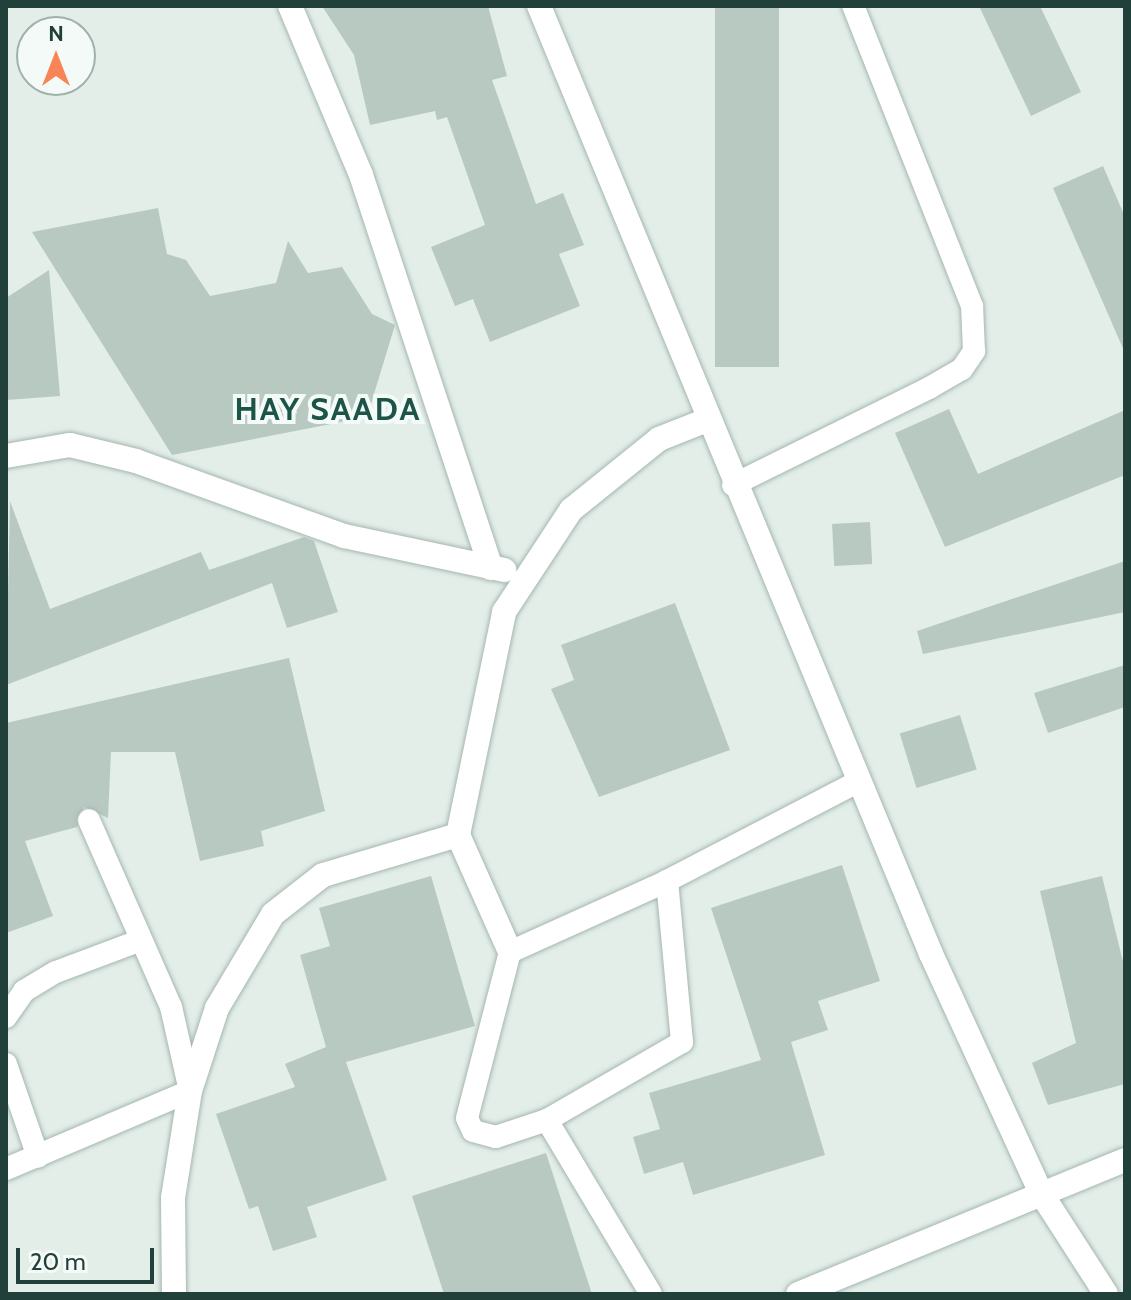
<!DOCTYPE html>
<style>
body{margin:0}
#map{position:relative;width:1131px;height:1300px;overflow:hidden;background:#e3eee9;font-family:Cabin,sans-serif}
div>[style]{position:absolute}
.building>*{inset:0;background:#b8c9c2;transform-origin:0 0}
.roads{filter:drop-shadow(0 0 2px #a5b6b1) drop-shadow(0 0 2px #a5b6b1)}
.service>*{height:22px;margin:-11px;padding:0 11px;transform-origin:11px;border-radius:11px;background:#fff}
.minor>*{height:24px;margin:-12px;padding:0 12px;transform-origin:12px;border-radius:12px;background:#fff}
.tertiary>*{height:24px;margin:-12px;padding:0 12px;transform-origin:12px;border-radius:12px;background:#fff}
span{translate:-50% -50%;white-space:nowrap;text-align:center;line-height:1.15;-webkit-text-stroke:8px #f4faf7;paint-order:stroke}
.district-label{font-size:32px;color:#1c5448;font-weight:700;letter-spacing:2px}
.frame{position:absolute;inset:0;border:8px solid #214039;pointer-events:none}
.north{position:absolute;left:16px;top:16px;width:80px;height:80px;box-sizing:border-box;background:#f4faf7;border:2px solid #a0b0ab;border-radius:50%;rotate:0deg;font-size:22px;font-weight:700;line-height:32px;text-align:center;color:#214039}
.north::after{content:'';display:block;margin:auto;width:28px;height:36px;background:#f98455;clip-path:polygon(50% 0,100% 100%,50% 72%,0 100%)}
.scale{position:absolute;left:16px;top:1248px;width:138px;height:36px;box-sizing:border-box;border:4px solid #214039;border-top:0;padding-left:10px;font-size:24px;line-height:28px;white-space:nowrap;color:#214039;-webkit-text-stroke:6px #f4faf7;paint-order:stroke}
</style>
<div id="map">
<div class="building">
<i style="clip-path:polygon(322px 6px,488px 6px,507px 76px,492px 80px,536px 204px,563px 193px,584px 245px,559px 254px,580px 306px,490px 342px,473px 299px,455px 306px,431px 247px,485px 225px,447px 117px,437px 120px,435px 111px,370px 125px,354px 55px)"></i>
<i style="left:715px;top:6px;width:64px;height:361px"></i>
<i style="clip-path:polygon(979px 6px,1040px 6px,1081px 92px,1031px 116px)"></i>
<i style="clip-path:polygon(1103px 166px,1125px 217px,1125px 353px,1053px 188px)"></i>
<i style="clip-path:polygon(158px 208px,167px 254px,186px 260px,210px 296px,276px 283px,288px 241px,308px 273px,342px 267px,372px 314px,395px 325px,367px 417px,172px 455px,32px 232px)"></i>
<i style="clip-path:polygon(49px 270px,60px 396px,6px 400px,6px 298px)"></i>
<i style="clip-path:polygon(949px 409px,978px 474px,1125px 410px,1125px 475px,945px 547px,895px 433px)"></i>
<i style="clip-path:polygon(10px 501px,50px 609px,201px 552px,209px 570px,304px 537px,314px 541px,338px 612px,287px 628px,272px 583px,6px 685px)"></i>
<i style="left:870px;top:522px;width:42px;height:38px;rotate:87deg"></i>
<i style="clip-path:polygon(1125px 561px,1125px 612px,923px 654px,917px 631px)"></i>
<i style="clip-path:polygon(675px 603px,730px 750px,599px 797px,551px 689px,574px 680px,561px 645px)"></i>
<i style="clip-path:polygon(289px 658px,325px 811px,261px 831px,264px 846px,200px 861px,175px 752px,111px 752px,108px 818px,84px 807px,77px 827px,25px 841px,53px 916px,6px 933px,6px 723px)"></i>
<i style="clip-path:polygon(1125px 665px,1125px 707px,1048px 733px,1034px 693px)"></i>
<i style="left:960px;top:715px;width:57px;height:63px;rotate:73deg"></i>
<i style="clip-path:polygon(842px 865px,880px 981px,818px 1001px,828px 1030px,791px 1042px,825px 1155px,693px 1195px,683px 1162px,644px 1174px,633px 1137px,660px 1129px,649px 1093px,761px 1060px,711px 908px)"></i>
<i style="clip-path:polygon(431px 876px,475px 1026px,346px 1062px,387px 1180px,307px 1207px,317px 1237px,273px 1251px,258px 1206px,249px 1209px,216px 1114px,295px 1087px,285px 1064px,326px 1047px,300px 955px,330px 946px,319px 908px)"></i>
<i style="clip-path:polygon(1102px 876px,1125px 970px,1125px 1084px,1048px 1105px,1032px 1063px,1076px 1043px,1040px 891px)"></i>
<i style="clip-path:polygon(546px 1153px,592px 1294px,444px 1294px,412px 1196px)"></i>
</div>
<div class="roads">
<div class="service">
<i style="left:733px;top:485px;width:219px;rotate:-26.3deg"></i>
<i style="left:929px;top:388px;width:38px;rotate:-30deg"></i>
<i style="left:962px;top:369px;width:22px;rotate:-56deg"></i>
<i style="left:974px;top:351px;width:45px;rotate:-92.5deg"></i>
<i style="left:972px;top:306px;width:323px;rotate:-111.6deg"></i>
<i style="left:6px;top:1017px;width:32px;rotate:-55deg"></i>
<i style="left:24px;top:991px;width:37px;rotate:-31deg"></i>
<i style="left:56px;top:972px;width:91px;rotate:-20.6deg"></i>
<i style="left:6px;top:1064px;width:98px;rotate:71deg"></i>
<i style="left:547px;top:1120px;width:156px;rotate:-30deg"></i>
<i style="left:682px;top:1042px;width:162px;rotate:-95.3deg"></i>
<i style="left:6px;top:1169px;width:200px;rotate:-23deg"></i>
<i style="left:190px;top:1091px;width:86px;rotate:-102.7deg"></i>
<i style="left:171px;top:1007px;width:204px;rotate:-113.7deg"></i>
<i style="left:651px;top:1294px;width:203px;rotate:-120.9deg"></i>
<i style="left:547px;top:1120px;width:54px;rotate:161.6deg"></i>
<i style="left:496px;top:1137px;width:24px;rotate:-165deg"></i>
<i style="left:473px;top:1131px;width:14px;rotate:-115deg"></i>
<i style="left:467px;top:1118px;width:171px;rotate:-75.5deg"></i>
<i style="left:510px;top:952px;width:172px;rotate:-24.3deg"></i>
<i style="left:667px;top:881px;width:216px;rotate:-27.5deg"></i>
</div>
<div class="minor">
<i style="left:290px;top:6px;width:183px;rotate:67.2deg"></i>
<i style="left:361px;top:175px;width:414px;rotate:71.7deg"></i>
<i style="left:6px;top:456px;width:65px;rotate:-9.8deg"></i>
<i style="left:70px;top:445px;width:68px;rotate:13.6deg"></i>
<i style="left:136px;top:461px;width:221px;rotate:19.8deg"></i>
<i style="left:344px;top:536px;width:164px;rotate:12deg"></i>
<i style="left:458px;top:835px;width:128px;rotate:66deg"></i>
<i style="left:174px;top:1294px;width:96px;rotate:-90.6deg"></i>
<i style="left:173px;top:1198px;width:108px;rotate:-81deg"></i>
<i style="left:190px;top:1091px;width:87px;rotate:-72deg"></i>
<i style="left:217px;top:1008px;width:109px;rotate:-59.2deg"></i>
<i style="left:273px;top:914px;width:63px;rotate:-38deg"></i>
<i style="left:323px;top:875px;width:141px;rotate:-16.5deg"></i>
<i style="left:458px;top:835px;width:228px;rotate:-78.3deg"></i>
<i style="left:504px;top:612px;width:122px;rotate:-56.7deg"></i>
<i style="left:571px;top:510px;width:113px;rotate:-38.9deg"></i>
<i style="left:659px;top:439px;width:52px;rotate:-21.6deg"></i>
<i style="left:798px;top:1294px;width:353px;rotate:-22.3deg"></i>
</div>
<div class="tertiary">
<i style="left:539px;top:6px;width:1026px;rotate:67.53deg"></i>
<i style="left:931px;top:954px;width:263px;rotate:65.3deg"></i>
<i style="left:1041px;top:1193px;width:120px;rotate:57.2deg"></i>
</div>
</div>
<div class="district-label">
<span style="left:328px;top:409px">HAY SAADA</span>
</div>
<div class="frame"></div>
<div class="north">N</div>
<div class="scale">20 m</div>
</div>
